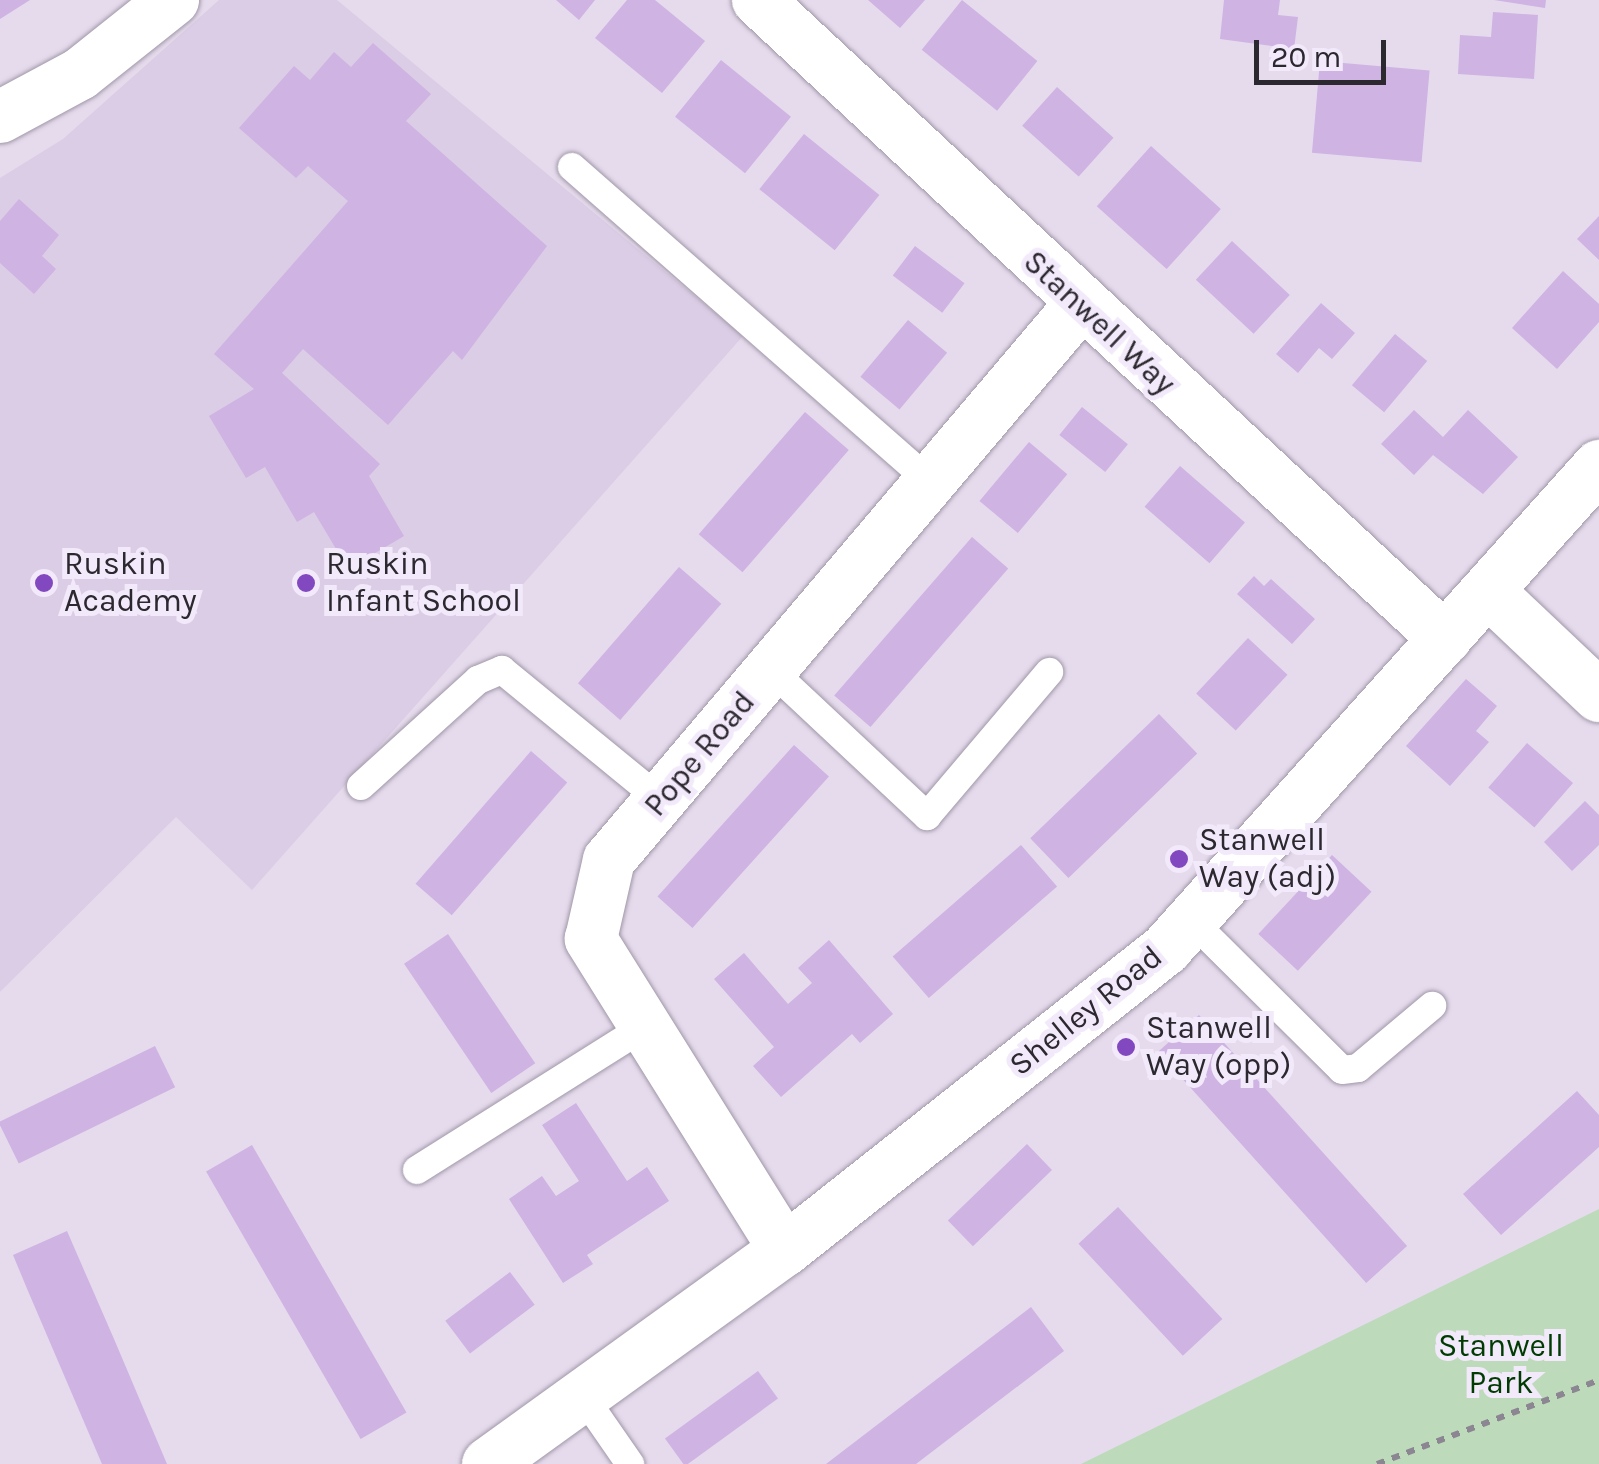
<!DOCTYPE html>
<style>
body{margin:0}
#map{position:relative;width:1599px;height:1464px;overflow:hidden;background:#e5dbed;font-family:Karla,sans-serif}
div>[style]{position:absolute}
.built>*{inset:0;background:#dacde5}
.green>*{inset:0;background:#bddbbb}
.building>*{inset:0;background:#ceb3e3;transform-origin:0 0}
.path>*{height:6px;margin-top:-3px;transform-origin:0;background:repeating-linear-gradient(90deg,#8c8592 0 8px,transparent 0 16px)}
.roads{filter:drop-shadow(0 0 2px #a097a7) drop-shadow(0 0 2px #a097a7)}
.lane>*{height:28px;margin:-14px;padding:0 14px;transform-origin:14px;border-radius:14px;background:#fff}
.street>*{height:52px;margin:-26px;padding:0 26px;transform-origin:26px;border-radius:26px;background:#fff}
.dots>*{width:28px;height:28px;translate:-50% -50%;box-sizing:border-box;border:5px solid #f2e9fa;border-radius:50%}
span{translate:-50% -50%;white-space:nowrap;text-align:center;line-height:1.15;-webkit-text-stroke:10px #f2e9fa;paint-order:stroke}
.street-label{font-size:32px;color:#2c282f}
.poi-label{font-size:32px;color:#2c282f}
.left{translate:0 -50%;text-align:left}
.park-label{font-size:32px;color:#003b02}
.scale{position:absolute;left:1254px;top:40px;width:132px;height:45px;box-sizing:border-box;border:5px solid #2c282f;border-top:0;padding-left:12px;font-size:30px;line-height:35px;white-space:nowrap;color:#2c282f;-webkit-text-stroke:8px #f2e9fa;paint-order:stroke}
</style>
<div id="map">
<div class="built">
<i style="clip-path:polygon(219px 0,337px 0,743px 336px,252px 890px,176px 817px,0 992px,0 178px,63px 139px)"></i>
</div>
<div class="green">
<i style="clip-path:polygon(1599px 1209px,1599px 1464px,1081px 1464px)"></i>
</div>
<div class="building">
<i style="clip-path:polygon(0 0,30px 0,0 19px)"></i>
<i style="clip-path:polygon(556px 0,595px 0,579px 20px)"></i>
<i style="clip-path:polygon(627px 0,655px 0,705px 41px,662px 93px,595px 38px)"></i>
<i style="clip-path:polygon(868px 0,925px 0,900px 28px)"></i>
<i style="left:962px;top:0;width:97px;height:64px;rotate:39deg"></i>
<i style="clip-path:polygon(1224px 0,1280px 0,1278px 15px,1298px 17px,1294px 49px,1220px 39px)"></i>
<i style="clip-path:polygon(1494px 0,1546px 0,1545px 8px)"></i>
<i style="clip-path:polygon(1493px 12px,1538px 15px,1534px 79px,1458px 74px,1460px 35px,1491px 37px)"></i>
<i style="clip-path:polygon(373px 43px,431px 94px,406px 121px,547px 246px,462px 360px,453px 351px,388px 425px,303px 349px,282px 373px,380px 464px,369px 476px,404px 536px,348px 569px,314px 512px,297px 522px,265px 467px,246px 478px,209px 416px,254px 389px,214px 354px,348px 201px,308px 166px,296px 178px,239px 128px,294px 66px,310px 80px,334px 52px,351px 67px)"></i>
<i style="left:721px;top:60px;width:90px;height:73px;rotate:39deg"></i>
<i style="left:1320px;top:61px;width:110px;height:92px;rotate:5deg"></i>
<i style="left:1057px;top:87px;width:76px;height:52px;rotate:42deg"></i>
<i style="left:804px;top:134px;width:97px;height:71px;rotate:39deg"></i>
<i style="left:1151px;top:146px;width:94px;height:81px;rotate:42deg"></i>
<i style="clip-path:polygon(19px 199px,59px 235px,42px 256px,56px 269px,34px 294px,0 263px,0 221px)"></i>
<i style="clip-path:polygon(1599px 216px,1599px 260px,1577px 239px)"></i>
<i style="left:1232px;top:241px;width:79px;height:53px;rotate:43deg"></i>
<i style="left:915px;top:246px;width:62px;height:37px;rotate:37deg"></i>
<i style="clip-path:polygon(1563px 271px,1599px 304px,1599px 322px,1557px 369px,1512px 328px)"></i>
<i style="clip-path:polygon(1321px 303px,1355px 333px,1332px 359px,1319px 348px,1298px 373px,1276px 354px)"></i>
<i style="left:908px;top:320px;width:51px;height:74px;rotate:40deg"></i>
<i style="left:1395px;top:334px;width:42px;height:67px;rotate:40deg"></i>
<i style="left:1082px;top:407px;width:59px;height:36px;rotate:39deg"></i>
<i style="clip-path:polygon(1414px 410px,1443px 437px,1468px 410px,1518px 457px,1483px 494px,1433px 455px,1414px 475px,1381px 444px)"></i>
<i style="left:805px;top:412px;width:58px;height:162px;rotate:41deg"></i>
<i style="left:1029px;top:442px;width:50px;height:77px;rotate:40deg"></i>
<i style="left:1180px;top:466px;width:86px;height:54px;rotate:41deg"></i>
<i style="left:972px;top:537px;width:48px;height:210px;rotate:41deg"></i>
<i style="left:679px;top:567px;width:56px;height:154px;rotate:41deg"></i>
<i style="clip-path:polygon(1254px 576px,1264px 586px,1271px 579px,1315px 619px,1292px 644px,1237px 594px)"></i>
<i style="left:1248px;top:638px;width:54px;height:76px;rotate:43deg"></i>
<i style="clip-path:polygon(1466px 679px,1497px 706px,1476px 731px,1489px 742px,1450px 786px,1406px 746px)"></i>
<i style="left:1159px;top:714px;width:55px;height:179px;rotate:46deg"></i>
<i style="left:1527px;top:743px;width:61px;height:59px;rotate:41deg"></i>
<i style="left:794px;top:745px;width:47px;height:204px;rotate:42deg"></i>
<i style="left:531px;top:751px;width:48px;height:176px;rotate:41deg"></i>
<i style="clip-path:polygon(1585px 801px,1599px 815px,1599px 845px,1572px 871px,1544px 842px)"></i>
<i style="left:1021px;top:845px;width:55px;height:170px;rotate:49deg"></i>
<i style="left:1332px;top:855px;width:54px;height:108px;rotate:43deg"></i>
<i style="left:448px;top:934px;width:156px;height:53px;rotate:56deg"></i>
<i style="clip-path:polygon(829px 940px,893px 1014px,860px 1043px,852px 1034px,781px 1097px,753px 1066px,774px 1047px,714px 979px,744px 953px,788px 1004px,812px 983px,798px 968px)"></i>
<i style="left:1199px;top:1015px;width:311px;height:55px;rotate:48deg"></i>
<i style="left:155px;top:1046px;width:46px;height:174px;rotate:64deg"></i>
<i style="clip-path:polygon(1577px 1091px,1599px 1115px,1599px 1147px,1501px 1235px,1463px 1194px)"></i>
<i style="clip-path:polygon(576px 1103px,627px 1181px,647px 1167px,669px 1201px,587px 1255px,593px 1264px,563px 1283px,509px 1199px,542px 1176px,556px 1196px,579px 1181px,542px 1125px)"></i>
<i style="left:1027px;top:1144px;width:36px;height:110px;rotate:46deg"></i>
<i style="left:252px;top:1145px;width:309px;height:53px;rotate:60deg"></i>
<i style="left:1118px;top:1207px;width:153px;height:54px;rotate:47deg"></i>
<i style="clip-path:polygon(67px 1231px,114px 1339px,167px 1464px,102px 1464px,28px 1291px,13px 1255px)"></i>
<i style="left:510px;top:1272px;width:41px;height:81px;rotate:53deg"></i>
<i style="clip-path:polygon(1031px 1307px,1064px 1351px,916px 1464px,826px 1464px)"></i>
<i style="left:758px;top:1371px;width:34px;height:115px;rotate:54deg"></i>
</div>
<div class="path">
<i style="left:1377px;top:1464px;width:237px;rotate:-20.7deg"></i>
</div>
<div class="roads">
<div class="lane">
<i style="left:572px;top:167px;width:478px;rotate:41.3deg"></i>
<i style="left:771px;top:670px;width:214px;rotate:43.1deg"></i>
<i style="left:927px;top:816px;width:189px;rotate:-49.7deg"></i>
<i style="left:361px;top:786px;width:158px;rotate:-42.2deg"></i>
<i style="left:478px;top:680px;width:26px;rotate:-23deg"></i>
<i style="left:502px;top:670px;width:205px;rotate:39.3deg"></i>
<i style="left:1192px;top:921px;width:211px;rotate:44.8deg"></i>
<i style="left:1342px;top:1070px;width:16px;rotate:-7deg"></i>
<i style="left:1358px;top:1068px;width:97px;rotate:-40deg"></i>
<i style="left:417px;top:1170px;width:271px;rotate:-32.2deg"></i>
<i style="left:583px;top:1396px;width:83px;rotate:55.3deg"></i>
</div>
<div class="street">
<i style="left:758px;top:0;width:938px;rotate:42.93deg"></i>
<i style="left:0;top:117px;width:91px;rotate:-28.3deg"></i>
<i style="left:80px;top:74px;width:119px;rotate:-38.5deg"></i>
<i style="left:1488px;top:591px;width:153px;rotate:43.4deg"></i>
<i style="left:785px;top:1250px;width:367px;rotate:-122deg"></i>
<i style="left:591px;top:939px;width:81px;rotate:-77.2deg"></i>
<i style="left:609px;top:860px;width:727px;rotate:-49.69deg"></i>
<i style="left:488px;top:1464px;width:366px;rotate:-35.8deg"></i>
<i style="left:785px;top:1250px;width:486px;rotate:-38.3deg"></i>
<i style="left:1166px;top:949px;width:649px;rotate:-48.12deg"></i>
</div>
</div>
<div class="dots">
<i style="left:44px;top:583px;background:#8248bf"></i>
<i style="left:306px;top:583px;background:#8248bf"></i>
<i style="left:1179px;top:859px;background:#8248bf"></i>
<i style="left:1126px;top:1047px;background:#8248bf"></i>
</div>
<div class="street-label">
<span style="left:1099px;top:323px;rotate:43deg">Stanwell Way</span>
<span style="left:700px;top:754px;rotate:-50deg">Pope Road</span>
<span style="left:1086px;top:1011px;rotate:-39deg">Shelley Road</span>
</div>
<div class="poi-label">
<span class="left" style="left:64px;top:583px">Ruskin<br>Academy</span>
<span class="left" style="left:326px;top:583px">Ruskin<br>Infant School</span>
<span class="left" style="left:1199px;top:859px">Stanwell<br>Way (adj)</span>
<span class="left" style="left:1146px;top:1047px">Stanwell<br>Way (opp)</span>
</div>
<div class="park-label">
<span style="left:1501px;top:1365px">Stanwell<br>Park</span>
</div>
<div class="scale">20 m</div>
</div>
